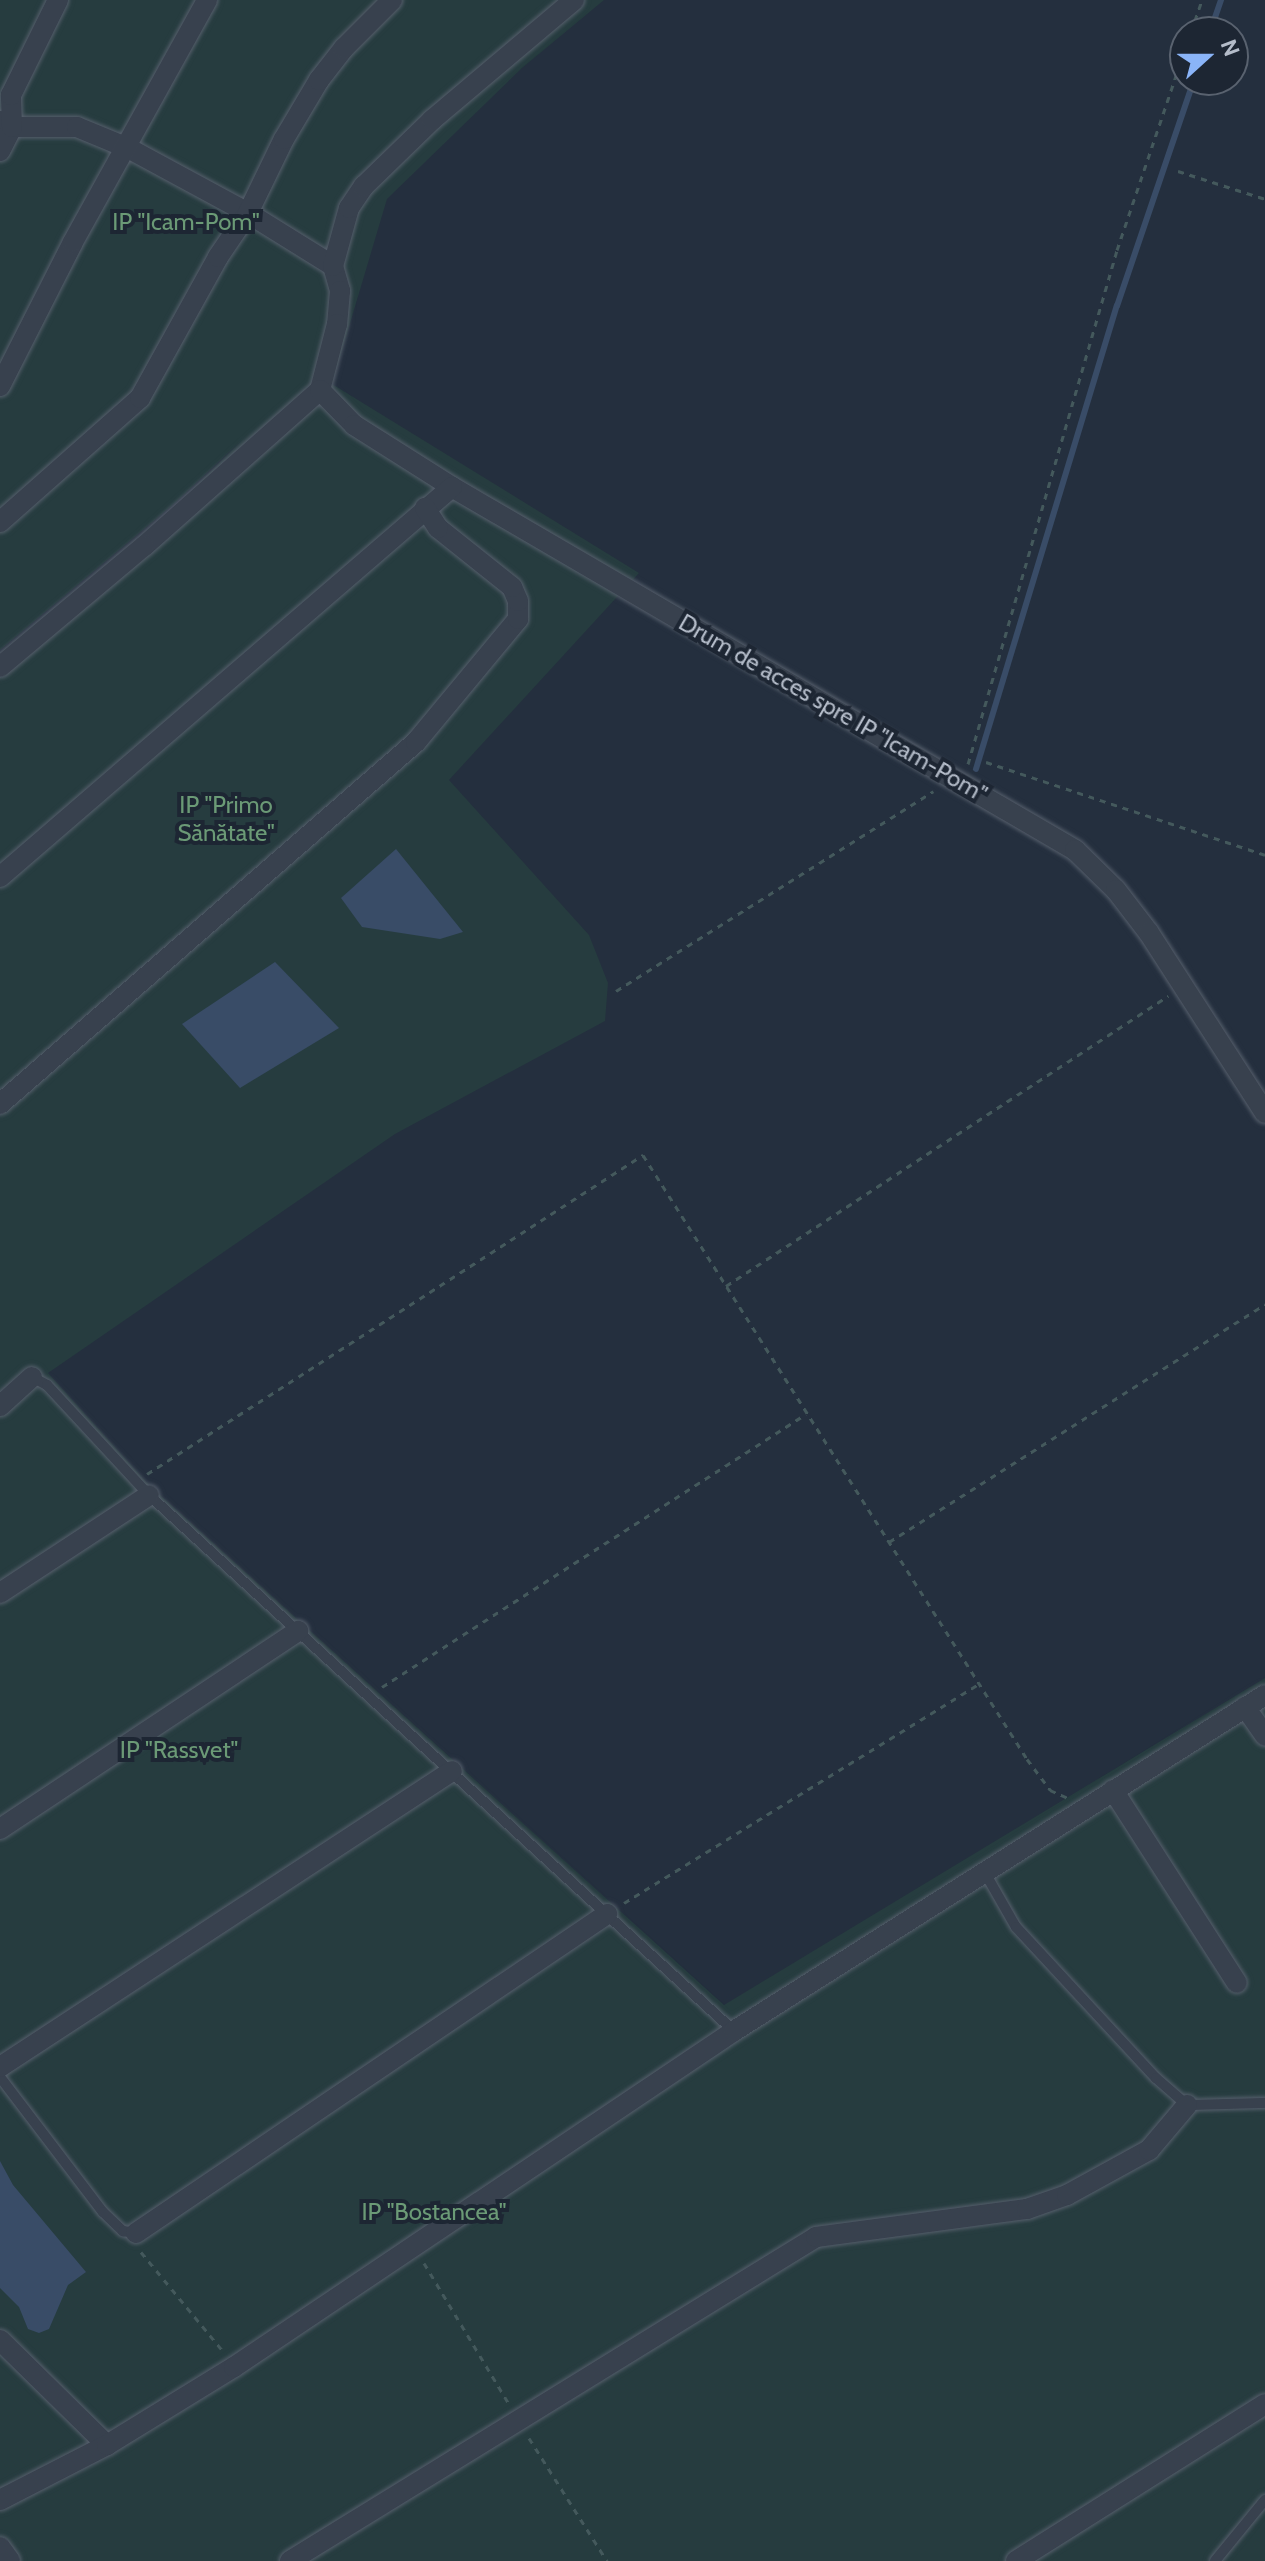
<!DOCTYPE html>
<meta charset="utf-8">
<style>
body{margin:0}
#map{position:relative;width:1265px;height:2561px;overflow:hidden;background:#242f3e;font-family:Cabin,sans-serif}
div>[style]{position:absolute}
.green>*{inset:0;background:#263c3f}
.water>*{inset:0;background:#394c67}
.stream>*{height:6px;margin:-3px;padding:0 3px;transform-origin:3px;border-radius:3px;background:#394c67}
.path>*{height:3px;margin-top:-1.5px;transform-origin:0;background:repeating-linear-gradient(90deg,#44595c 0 6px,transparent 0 12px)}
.roads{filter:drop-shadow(0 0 2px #565f6c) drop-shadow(0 0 2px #565f6c)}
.service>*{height:10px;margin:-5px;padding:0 5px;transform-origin:5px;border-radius:5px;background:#38414e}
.minor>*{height:20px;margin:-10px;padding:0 10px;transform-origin:10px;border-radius:10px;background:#38414e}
span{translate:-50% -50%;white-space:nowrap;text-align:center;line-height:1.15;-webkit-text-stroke:8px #1d2633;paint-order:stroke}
.park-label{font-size:24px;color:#6b9a76}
.street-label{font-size:24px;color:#b4bcc9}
.north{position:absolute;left:1169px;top:16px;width:80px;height:80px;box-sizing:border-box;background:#1d2633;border:2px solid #59626f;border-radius:50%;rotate:69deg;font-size:22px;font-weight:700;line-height:32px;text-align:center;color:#b4bcc9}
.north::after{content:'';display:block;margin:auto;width:28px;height:36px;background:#8ab4f8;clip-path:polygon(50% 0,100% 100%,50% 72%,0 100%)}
</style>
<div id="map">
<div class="green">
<i style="clip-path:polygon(0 0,604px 0,522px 68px,387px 199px,332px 384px,639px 573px,449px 780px,589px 935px,608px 983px,605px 1021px,395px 1134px,48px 1373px,149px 1485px,724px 2005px,1265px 1678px,1265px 2561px,0 2561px,0 653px,177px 505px,243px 439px,175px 503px,0 650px)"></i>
</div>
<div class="water">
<i style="clip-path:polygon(396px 849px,463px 932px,440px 939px,362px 927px,341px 898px)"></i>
<i style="clip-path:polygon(275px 962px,339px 1028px,240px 1088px,182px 1024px)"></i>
<i style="clip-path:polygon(0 2161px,13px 2185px,86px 2272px,68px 2285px,49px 2329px,39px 2333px,28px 2329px,19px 2307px,0 2288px)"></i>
</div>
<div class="stream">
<i style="left:1210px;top:32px;width:34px;rotate:-71deg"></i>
<i style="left:976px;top:769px;width:484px;rotate:-73.1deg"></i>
<i style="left:1117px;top:306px;width:239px;rotate:-71.2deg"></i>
</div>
<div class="path">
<i style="left:1191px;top:32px;width:34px;rotate:-71deg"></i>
<i style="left:1178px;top:171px;width:91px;rotate:17.8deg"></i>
<i style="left:986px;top:762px;width:294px;rotate:18.4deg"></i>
<i style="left:968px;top:764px;width:535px;rotate:-73.83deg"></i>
<i style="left:1117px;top:250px;width:212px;rotate:-71.3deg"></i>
<i style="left:616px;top:991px;width:375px;rotate:-32.2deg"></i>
<i style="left:726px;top:1286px;width:529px;rotate:-33.27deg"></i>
<i style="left:147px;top:1474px;width:590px;rotate:-32.75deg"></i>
<i style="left:643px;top:1155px;width:716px;rotate:57.55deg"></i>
<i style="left:1027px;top:1759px;width:39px;rotate:53deg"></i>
<i style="left:1050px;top:1790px;width:20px;rotate:24deg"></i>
<i style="left:889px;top:1542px;width:445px;rotate:-32.3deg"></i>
<i style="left:382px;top:1687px;width:504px;rotate:-32.78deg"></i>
<i style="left:624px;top:1903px;width:416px;rotate:-31.7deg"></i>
<i style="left:141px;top:2252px;width:129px;rotate:50.4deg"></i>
<i style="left:424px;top:2263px;width:165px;rotate:58.9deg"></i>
<i style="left:529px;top:2438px;width:146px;rotate:57.6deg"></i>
</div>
<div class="roads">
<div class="service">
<i style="left:32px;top:1377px;width:17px;rotate:28deg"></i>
<i style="left:47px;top:1385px;width:150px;rotate:47.2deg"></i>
<i style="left:149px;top:1495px;width:793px;rotate:42.5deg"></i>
<i style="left:984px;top:1871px;width:64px;rotate:60.3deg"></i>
<i style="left:1016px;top:1927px;width:206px;rotate:47.2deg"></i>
<i style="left:1156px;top:2078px;width:41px;rotate:41.1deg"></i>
<i style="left:1187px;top:2105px;width:78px;rotate:-1.5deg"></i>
<i style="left:0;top:2077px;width:170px;rotate:52.7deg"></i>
<i style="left:103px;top:2212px;width:28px;rotate:44deg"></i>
<i style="left:123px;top:2231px;width:13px;rotate:9deg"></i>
<i style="left:1215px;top:2561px;width:79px;rotate:-50.7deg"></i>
</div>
<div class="minor">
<i style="left:0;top:121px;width:13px;rotate:27deg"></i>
<i style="left:12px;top:127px;width:65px"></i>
<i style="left:77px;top:127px;width:55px;rotate:22.4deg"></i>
<i style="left:128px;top:148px;width:136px;rotate:28.4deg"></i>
<i style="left:248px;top:213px;width:100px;rotate:31.9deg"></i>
<i style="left:333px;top:266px;width:26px;rotate:74deg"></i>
<i style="left:340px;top:291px;width:33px;rotate:95deg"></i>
<i style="left:337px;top:324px;width:68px;rotate:104.4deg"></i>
<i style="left:320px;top:390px;width:235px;rotate:138.4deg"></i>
<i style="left:144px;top:546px;width:188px;rotate:140deg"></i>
<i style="left:0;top:151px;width:27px;rotate:-63deg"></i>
<i style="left:12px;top:127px;width:32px;rotate:-92deg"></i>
<i style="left:11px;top:95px;width:106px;rotate:-63.7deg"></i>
<i style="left:333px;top:266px;width:60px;rotate:-74.6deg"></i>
<i style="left:349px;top:208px;width:27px;rotate:-56deg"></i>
<i style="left:364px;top:186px;width:95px;rotate:-44.1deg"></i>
<i style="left:432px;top:120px;width:186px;rotate:-40.2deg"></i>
<i style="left:0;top:386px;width:161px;rotate:-63.1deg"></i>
<i style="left:73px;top:242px;width:277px;rotate:-61deg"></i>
<i style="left:320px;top:390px;width:49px;rotate:45.8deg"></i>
<i style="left:354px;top:425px;width:116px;rotate:32.3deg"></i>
<i style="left:452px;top:487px;width:721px;rotate:30.23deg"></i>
<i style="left:1075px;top:850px;width:57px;rotate:44.3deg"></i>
<i style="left:1116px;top:890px;width:54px;rotate:52.5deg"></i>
<i style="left:1149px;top:933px;width:214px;rotate:57.2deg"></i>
<i style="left:0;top:522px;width:187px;rotate:-41.5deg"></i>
<i style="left:140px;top:398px;width:161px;rotate:-61deg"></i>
<i style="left:218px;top:257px;width:53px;rotate:-55.7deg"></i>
<i style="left:248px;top:213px;width:82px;rotate:-64.1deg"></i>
<i style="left:284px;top:139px;width:69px;rotate:-59.3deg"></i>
<i style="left:319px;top:80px;width:41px;rotate:-52deg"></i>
<i style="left:344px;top:48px;width:68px;rotate:-45deg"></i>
<i style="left:0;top:877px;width:597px;rotate:-40.79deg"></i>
<i style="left:0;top:1104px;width:551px;rotate:-41.03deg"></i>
<i style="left:416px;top:742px;width:160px;rotate:-50.3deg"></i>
<i style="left:518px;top:619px;width:18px;rotate:-90deg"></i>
<i style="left:518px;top:601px;width:15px;rotate:-113deg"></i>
<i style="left:512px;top:587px;width:95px;rotate:-141.4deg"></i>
<i style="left:438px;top:528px;width:24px;rotate:-123deg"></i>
<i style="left:0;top:1406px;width:43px;rotate:-42.2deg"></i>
<i style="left:0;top:1593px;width:178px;rotate:-33.3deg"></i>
<i style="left:1245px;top:1707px;width:35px;rotate:55deg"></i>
<i style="left:1113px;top:1790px;width:229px;rotate:57.3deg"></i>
<i style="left:0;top:1829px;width:358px;rotate:-33.6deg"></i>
<i style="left:0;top:2067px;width:540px;rotate:-33.22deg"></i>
<i style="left:136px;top:2233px;width:569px;rotate:-34.11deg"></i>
<i style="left:0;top:2340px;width:150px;rotate:44.5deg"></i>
<i style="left:0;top:2500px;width:120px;rotate:-27.2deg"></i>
<i style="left:107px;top:2445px;width:149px;rotate:-31.6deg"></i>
<i style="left:234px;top:2367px;width:602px;rotate:-33.9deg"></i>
<i style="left:734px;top:2031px;width:628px;rotate:-32.32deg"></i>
<i style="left:0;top:2547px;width:17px;rotate:54deg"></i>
<i style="left:290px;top:2561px;width:618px;rotate:-31.63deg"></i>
<i style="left:816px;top:2237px;width:213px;rotate:-7.6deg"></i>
<i style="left:1027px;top:2209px;width:42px;rotate:-19.3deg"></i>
<i style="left:1067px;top:2195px;width:94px;rotate:-28.8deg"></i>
<i style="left:1149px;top:2150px;width:59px;rotate:-49.8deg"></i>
<i style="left:1016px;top:2561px;width:294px;rotate:-32.2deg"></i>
</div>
</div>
<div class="park-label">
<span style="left:186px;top:222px">IP "Icam-Pom"</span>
<span style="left:226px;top:819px">IP "Primo<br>Sănătate"</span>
<span style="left:179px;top:1750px">IP "Rassvet"</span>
<span style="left:434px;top:2212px">IP "Bostancea"</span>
</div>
<div class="street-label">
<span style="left:833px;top:708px;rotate:30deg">Drum de acces spre IP "Icam-Pom"</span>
</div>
<div class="north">N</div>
</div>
